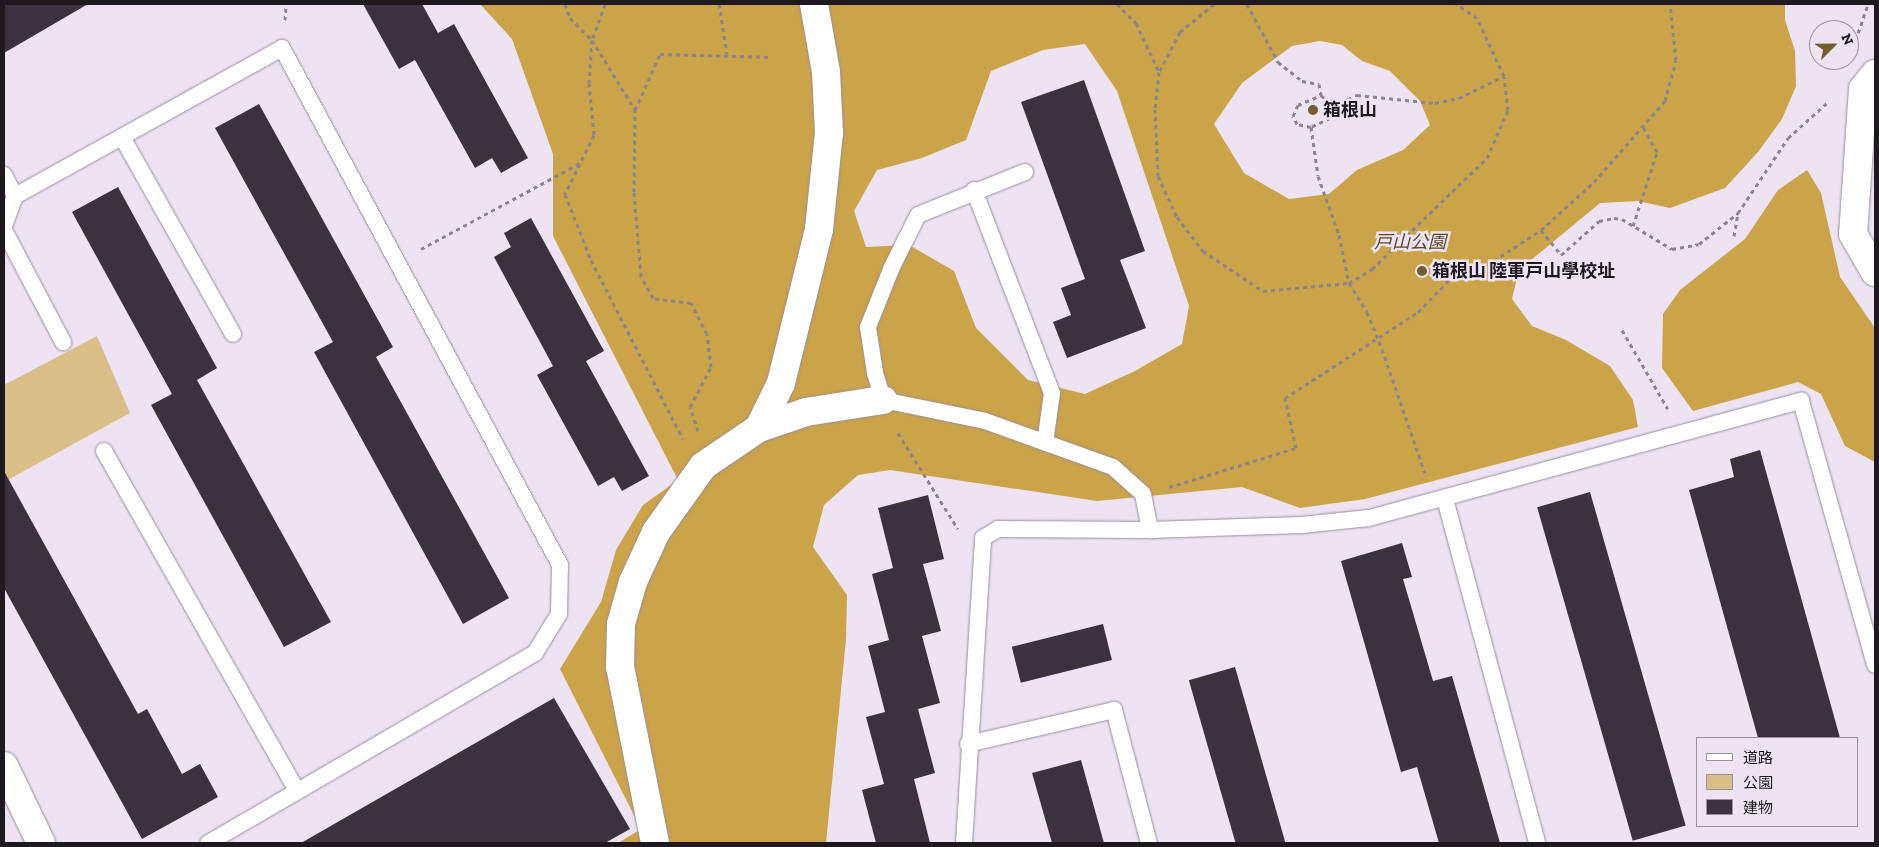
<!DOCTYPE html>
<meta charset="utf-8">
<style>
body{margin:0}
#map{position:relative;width:1879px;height:847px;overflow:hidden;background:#ede3f2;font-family:"Zilla Slab","Noto Sans JP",serif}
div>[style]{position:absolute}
.green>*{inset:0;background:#d9be87}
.forest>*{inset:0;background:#cba348}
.building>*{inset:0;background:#3a323d;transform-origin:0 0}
.path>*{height:3px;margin-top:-1.5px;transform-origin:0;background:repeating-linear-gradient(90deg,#8b848e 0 4px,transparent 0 8px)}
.roads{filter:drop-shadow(0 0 1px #988e9b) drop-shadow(0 0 1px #988e9b)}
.lane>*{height:16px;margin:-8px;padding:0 8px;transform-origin:8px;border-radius:8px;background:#fff}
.street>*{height:28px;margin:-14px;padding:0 14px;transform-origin:14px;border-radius:14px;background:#fff}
.secondary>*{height:28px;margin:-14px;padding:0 14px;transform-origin:14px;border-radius:14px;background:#fff}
.dots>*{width:14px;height:14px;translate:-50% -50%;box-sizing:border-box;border:2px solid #ede3f2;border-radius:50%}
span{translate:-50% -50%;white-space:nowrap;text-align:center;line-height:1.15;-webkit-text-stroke:5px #ede3f2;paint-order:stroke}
.poi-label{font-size:18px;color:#1d191e;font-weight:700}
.left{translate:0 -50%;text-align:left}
.park-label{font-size:18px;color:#594822;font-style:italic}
.frame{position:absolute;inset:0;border:5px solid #1d191e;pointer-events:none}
.legend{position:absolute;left:1696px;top:737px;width:162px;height:90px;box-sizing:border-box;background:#ede3f2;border:1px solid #9a929d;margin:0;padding:6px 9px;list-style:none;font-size:15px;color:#1d191e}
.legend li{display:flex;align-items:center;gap:10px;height:25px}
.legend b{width:25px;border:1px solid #9a929d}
.north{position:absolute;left:1809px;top:20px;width:50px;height:50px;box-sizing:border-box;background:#ede3f2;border:1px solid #9a929d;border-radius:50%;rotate:67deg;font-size:14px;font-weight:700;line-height:20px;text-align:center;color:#1d191e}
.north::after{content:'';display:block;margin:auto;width:18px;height:22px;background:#735d2c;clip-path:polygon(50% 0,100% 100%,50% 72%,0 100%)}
</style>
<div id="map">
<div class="green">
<i style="clip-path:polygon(97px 336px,130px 413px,4px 482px,4px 385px)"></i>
</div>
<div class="forest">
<i style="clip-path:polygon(evenodd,480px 4px,1785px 4px,1785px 20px,1795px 51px,1796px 86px,1782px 119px,1758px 152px,1725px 188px,1670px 208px,1638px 201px,1600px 203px,1519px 270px,1512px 299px,1532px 326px,1566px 340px,1610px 366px,1633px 400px,1638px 427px,1365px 499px,1300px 508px,1242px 487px,1097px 501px,890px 470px,858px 475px,824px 505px,813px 547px,847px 595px,846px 639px,826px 843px,618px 843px,641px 829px,560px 669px,601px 602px,616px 550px,643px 505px,678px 480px,553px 236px,553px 154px,512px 39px,480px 4px,1320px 41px,1342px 45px,1362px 61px,1390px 71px,1420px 101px,1430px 125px,1403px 150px,1357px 170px,1329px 194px,1289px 199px,1244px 173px,1214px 124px,1242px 83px,1292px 46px,1320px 41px,480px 4px,1085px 44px,1117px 91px,1189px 306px,1182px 344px,1135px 371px,1085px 394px,1028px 380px,976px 328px,954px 271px,909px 245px,866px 247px,854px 211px,877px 170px,922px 158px,966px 140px,991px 71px,1043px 50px,1085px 44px)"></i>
<i style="clip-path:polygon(1807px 170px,1821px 193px,1840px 277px,1875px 328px,1875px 462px,1845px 446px,1821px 394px,1798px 382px,1693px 411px,1662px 368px,1663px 314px,1680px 290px,1745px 239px,1778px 190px)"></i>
</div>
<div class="building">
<i style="clip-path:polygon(4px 4px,88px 4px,4px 53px)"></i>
<i style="clip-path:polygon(363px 4px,422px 4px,438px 33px,454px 24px,528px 158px,501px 173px,492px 158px,475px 168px,415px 60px,399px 69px)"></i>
<i style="clip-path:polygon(1084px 80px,1145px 251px,1120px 260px,1146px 328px,1067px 358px,1053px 322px,1071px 315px,1061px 288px,1085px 279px,1021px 102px)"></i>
<i style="clip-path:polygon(259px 104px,393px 347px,376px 357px,509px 598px,463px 624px,314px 352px,333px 342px,215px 128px)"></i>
<i style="clip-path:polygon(118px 187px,217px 368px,197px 380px,331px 622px,284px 647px,151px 405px,172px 394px,72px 212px)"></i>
<i style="clip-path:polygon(531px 218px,604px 351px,586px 361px,649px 476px,622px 491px,614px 477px,598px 486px,537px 375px,553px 366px,494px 257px,511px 247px,504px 233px)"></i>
<i style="clip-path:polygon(1760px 450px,1840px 738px,1758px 738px,1689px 490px,1734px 477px,1730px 459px)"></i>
<i style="clip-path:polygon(4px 471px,138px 714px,147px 709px,182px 774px,200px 764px,218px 797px,142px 839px,4px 588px)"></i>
<i style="left:1590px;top:492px;width:347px;height:55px;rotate:74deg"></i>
<i style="clip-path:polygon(928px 495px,944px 559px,923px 564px,941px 631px,922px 636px,940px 703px,918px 709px,935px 773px,914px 779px,930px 843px,876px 843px,862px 790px,884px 784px,866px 717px,885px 712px,868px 646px,889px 640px,872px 574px,893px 568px,878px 508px)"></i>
<i style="clip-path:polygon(1402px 543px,1412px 577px,1403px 579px,1433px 681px,1452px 676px,1500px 843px,1439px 843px,1417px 767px,1401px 772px,1341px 561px)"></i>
<i style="left:1103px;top:624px;width:37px;height:94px;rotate:76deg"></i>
<i style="left:1235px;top:667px;width:183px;height:48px;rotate:74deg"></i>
<i style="clip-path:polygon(554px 698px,630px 829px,605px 843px,301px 843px)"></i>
<i style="clip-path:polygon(1081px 760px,1104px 843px,1052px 843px,1032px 773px)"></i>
</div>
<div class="path">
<i style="left:565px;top:4px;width:15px;rotate:70deg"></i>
<i style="left:570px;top:18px;width:31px;rotate:45deg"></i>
<i style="left:592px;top:40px;width:82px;rotate:58.4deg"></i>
<i style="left:605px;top:4px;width:38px;rotate:110deg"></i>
<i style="left:592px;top:40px;width:43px;rotate:94deg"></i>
<i style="left:589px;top:83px;width:52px;rotate:84.5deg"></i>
<i style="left:594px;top:135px;width:66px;rotate:116.2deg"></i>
<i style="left:565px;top:194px;width:71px;rotate:68.5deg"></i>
<i style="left:591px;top:260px;width:201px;rotate:62.8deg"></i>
<i style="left:719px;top:4px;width:51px;rotate:80.9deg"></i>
<i style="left:1117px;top:4px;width:27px;rotate:45deg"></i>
<i style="left:1136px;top:23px;width:54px;rotate:64.9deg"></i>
<i style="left:1214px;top:4px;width:44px;rotate:140.5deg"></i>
<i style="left:1180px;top:32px;width:45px;rotate:117.7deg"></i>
<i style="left:1159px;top:72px;width:37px;rotate:96deg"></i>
<i style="left:1155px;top:109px;width:67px;rotate:87.4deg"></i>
<i style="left:1158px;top:176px;width:45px;rotate:65.1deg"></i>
<i style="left:1177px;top:217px;width:43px;rotate:52.6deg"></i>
<i style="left:1203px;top:251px;width:72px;rotate:33.7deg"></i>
<i style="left:1263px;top:291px;width:86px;rotate:-5.3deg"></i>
<i style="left:1349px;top:283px;width:27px;rotate:-31deg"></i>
<i style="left:1372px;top:269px;width:160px;rotate:-44deg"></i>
<i style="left:1487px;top:158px;width:52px;rotate:-66.4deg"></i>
<i style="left:1508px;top:110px;width:34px;rotate:-97deg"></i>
<i style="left:1504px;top:76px;width:64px;rotate:-115deg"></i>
<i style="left:1477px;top:18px;width:25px;rotate:-146deg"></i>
<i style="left:1247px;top:4px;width:66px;rotate:61.9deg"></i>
<i style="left:1278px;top:62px;width:31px;rotate:38deg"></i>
<i style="left:1302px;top:81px;width:17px;rotate:10deg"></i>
<i style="left:1319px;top:84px;width:11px;rotate:80deg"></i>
<i style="left:285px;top:20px;width:16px;rotate:-86deg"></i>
<i style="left:1853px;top:48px;width:46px;rotate:-71.2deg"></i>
<i style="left:1321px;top:95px;width:18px;rotate:43deg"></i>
<i style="left:1334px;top:107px;width:12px;rotate:110deg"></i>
<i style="left:1330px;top:118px;width:21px;rotate:155deg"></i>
<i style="left:1311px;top:127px;width:14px;rotate:-168deg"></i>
<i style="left:1297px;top:124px;width:9px;rotate:-117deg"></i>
<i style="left:1293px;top:116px;width:12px;rotate:-66deg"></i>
<i style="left:1298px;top:105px;width:25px;rotate:-23deg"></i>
<i style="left:1334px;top:107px;width:26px;rotate:-28deg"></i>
<i style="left:1357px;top:95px;width:78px;rotate:5.9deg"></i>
<i style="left:1435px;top:103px;width:25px;rotate:-12deg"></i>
<i style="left:1459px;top:98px;width:50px;rotate:-26.1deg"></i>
<i style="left:1311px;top:127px;width:49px;rotate:81.9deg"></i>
<i style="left:1318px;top:176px;width:63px;rotate:70.4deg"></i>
<i style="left:1339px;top:235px;width:49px;rotate:78.2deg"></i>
<i style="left:1349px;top:283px;width:34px;rotate:58deg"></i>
<i style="left:1367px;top:312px;width:40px;rotate:68deg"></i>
<i style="left:1382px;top:349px;width:131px;rotate:70.9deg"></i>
<i style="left:1633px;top:226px;width:78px;rotate:-72deg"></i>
<i style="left:1657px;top:152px;width:29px;rotate:-119deg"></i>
<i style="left:1541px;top:230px;width:32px;rotate:51deg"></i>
<i style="left:1561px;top:255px;width:51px;rotate:-41.8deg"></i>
<i style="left:1599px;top:221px;width:15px;rotate:-11deg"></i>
<i style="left:1614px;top:218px;width:8px;rotate:7deg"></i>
<i style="left:1622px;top:219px;width:58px;rotate:31deg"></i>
<i style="left:1672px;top:249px;width:27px;rotate:-10deg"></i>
<i style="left:1699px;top:244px;width:50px;rotate:-38.5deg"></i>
<i style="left:1738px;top:213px;width:90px;rotate:-56.3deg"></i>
<i style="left:1788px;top:138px;width:54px;rotate:-42deg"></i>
<i style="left:1734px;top:236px;width:22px;rotate:-80deg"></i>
<i style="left:421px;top:249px;width:181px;rotate:-28.4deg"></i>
<i style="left:1622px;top:330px;width:91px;rotate:59.8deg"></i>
<i style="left:698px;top:431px;width:25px;rotate:-108deg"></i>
<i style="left:690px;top:407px;width:45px;rotate:-62.3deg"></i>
<i style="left:711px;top:367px;width:33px;rotate:-97deg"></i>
<i style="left:707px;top:334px;width:35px;rotate:-117deg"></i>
<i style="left:691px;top:303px;width:38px;rotate:-173deg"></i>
<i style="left:653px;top:298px;width:25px;rotate:-119deg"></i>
<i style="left:641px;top:276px;width:84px;rotate:-94.8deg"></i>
<i style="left:634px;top:192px;width:82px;rotate:-89.3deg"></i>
<i style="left:635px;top:110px;width:61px;rotate:-65.9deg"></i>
<i style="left:660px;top:54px;width:112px;rotate:1.5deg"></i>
<i style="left:898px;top:433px;width:113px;rotate:58deg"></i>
<i style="left:1169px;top:487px;width:133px;rotate:-17.1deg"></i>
<i style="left:1296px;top:448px;width:51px;rotate:-102.4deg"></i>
<i style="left:1285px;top:398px;width:158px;rotate:-32.9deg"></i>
<i style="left:1418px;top:312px;width:52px;rotate:-45.8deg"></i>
<i style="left:1454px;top:275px;width:13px"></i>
<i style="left:1467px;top:275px;width:22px;rotate:-27deg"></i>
<i style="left:1487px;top:265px;width:64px;rotate:-32.9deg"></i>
<i style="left:1541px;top:230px;width:72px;rotate:-42.2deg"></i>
<i style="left:1594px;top:182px;width:108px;rotate:-48.8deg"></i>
<i style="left:1665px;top:101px;width:42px;rotate:-75deg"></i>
<i style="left:1676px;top:60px;width:56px;rotate:-96.1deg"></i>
</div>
<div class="roads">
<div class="lane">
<i style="left:122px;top:137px;width:226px;rotate:60.6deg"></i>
<i style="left:1025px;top:172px;width:115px;rotate:158.1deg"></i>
<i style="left:918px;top:215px;width:58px;rotate:116.6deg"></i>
<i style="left:892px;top:267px;width:65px;rotate:111.8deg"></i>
<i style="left:868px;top:327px;width:47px;rotate:81.3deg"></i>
<i style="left:875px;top:373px;width:28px;rotate:73deg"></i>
<i style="left:883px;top:400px;width:104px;rotate:11.6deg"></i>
<i style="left:985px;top:421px;width:136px;rotate:19.8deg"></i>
<i style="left:1113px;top:467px;width:40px;rotate:42deg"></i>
<i style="left:1143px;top:494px;width:37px;rotate:79deg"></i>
<i style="left:4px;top:175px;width:24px;rotate:62deg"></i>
<i style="left:15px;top:196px;width:305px;rotate:-29deg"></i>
<i style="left:282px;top:48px;width:587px;rotate:61.73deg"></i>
<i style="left:560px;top:565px;width:49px;rotate:91.2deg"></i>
<i style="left:559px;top:614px;width:46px;rotate:121.6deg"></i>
<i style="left:535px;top:653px;width:378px;rotate:149.8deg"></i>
<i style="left:974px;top:190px;width:217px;rotate:69deg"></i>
<i style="left:1052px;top:393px;width:50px;rotate:98deg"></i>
<i style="left:4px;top:226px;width:32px;rotate:-70deg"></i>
<i style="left:4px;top:230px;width:127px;rotate:62.2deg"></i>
<i style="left:104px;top:451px;width:389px;rotate:60.4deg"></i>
<i style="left:1445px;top:499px;width:356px;rotate:75deg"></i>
<i style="left:968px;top:744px;width:150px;rotate:-13.1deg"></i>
<i style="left:1114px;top:710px;width:138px;rotate:75.3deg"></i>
<i style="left:964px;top:843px;width:306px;rotate:-86.4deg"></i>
<i style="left:983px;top:538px;width:17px;rotate:-31deg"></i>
<i style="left:998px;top:529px;width:152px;rotate:0.4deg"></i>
<i style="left:1150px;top:530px;width:152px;rotate:-1.9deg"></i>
<i style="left:1302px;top:525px;width:67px;rotate:-6deg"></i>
<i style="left:1369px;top:518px;width:448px;rotate:-15.2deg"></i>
<i style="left:1801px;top:401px;width:274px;rotate:74.3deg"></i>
</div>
<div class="street">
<i style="left:1875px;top:74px;width:19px;rotate:129deg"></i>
<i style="left:1863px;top:89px;width:145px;rotate:93.9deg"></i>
<i style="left:1853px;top:234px;width:44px;rotate:59.9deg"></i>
<i style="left:759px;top:428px;width:50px;rotate:-63.9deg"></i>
<i style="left:781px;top:383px;width:159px;rotate:-76.1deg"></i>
<i style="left:819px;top:229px;width:97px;rotate:-84.1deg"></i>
<i style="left:829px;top:133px;width:61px;rotate:-92.8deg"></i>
<i style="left:826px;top:72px;width:69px;rotate:-100deg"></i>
<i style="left:655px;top:843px;width:179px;rotate:-101.2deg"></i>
<i style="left:620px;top:667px;width:43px;rotate:-88.7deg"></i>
<i style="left:621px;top:624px;width:44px;rotate:-74.1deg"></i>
<i style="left:633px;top:582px;width:55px;rotate:-65.3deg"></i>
<i style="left:656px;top:532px;width:81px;rotate:-54.5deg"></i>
<i style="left:703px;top:466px;width:68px;rotate:-34.2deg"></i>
<i style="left:759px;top:428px;width:50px;rotate:-18.8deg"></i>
<i style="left:806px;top:412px;width:78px;rotate:-8.9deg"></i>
</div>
<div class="secondary">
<i style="left:4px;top:766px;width:85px;rotate:64.3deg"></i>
</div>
</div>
<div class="dots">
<i style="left:1313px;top:110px;background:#735d2c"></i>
<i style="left:1422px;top:271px;background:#735d2c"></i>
</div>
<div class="poi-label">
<span class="left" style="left:1323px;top:110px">箱根山</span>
<span class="left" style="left:1432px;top:271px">箱根山 陸軍戸山學校址</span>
</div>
<div class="park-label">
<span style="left:1410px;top:242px">戸山公園</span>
</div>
<div class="frame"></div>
<ul class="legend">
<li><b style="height:6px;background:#fff"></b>道路</li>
<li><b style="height:14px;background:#d9be87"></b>公園</li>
<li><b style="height:14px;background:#3a323d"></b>建物</li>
</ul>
<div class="north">N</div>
</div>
